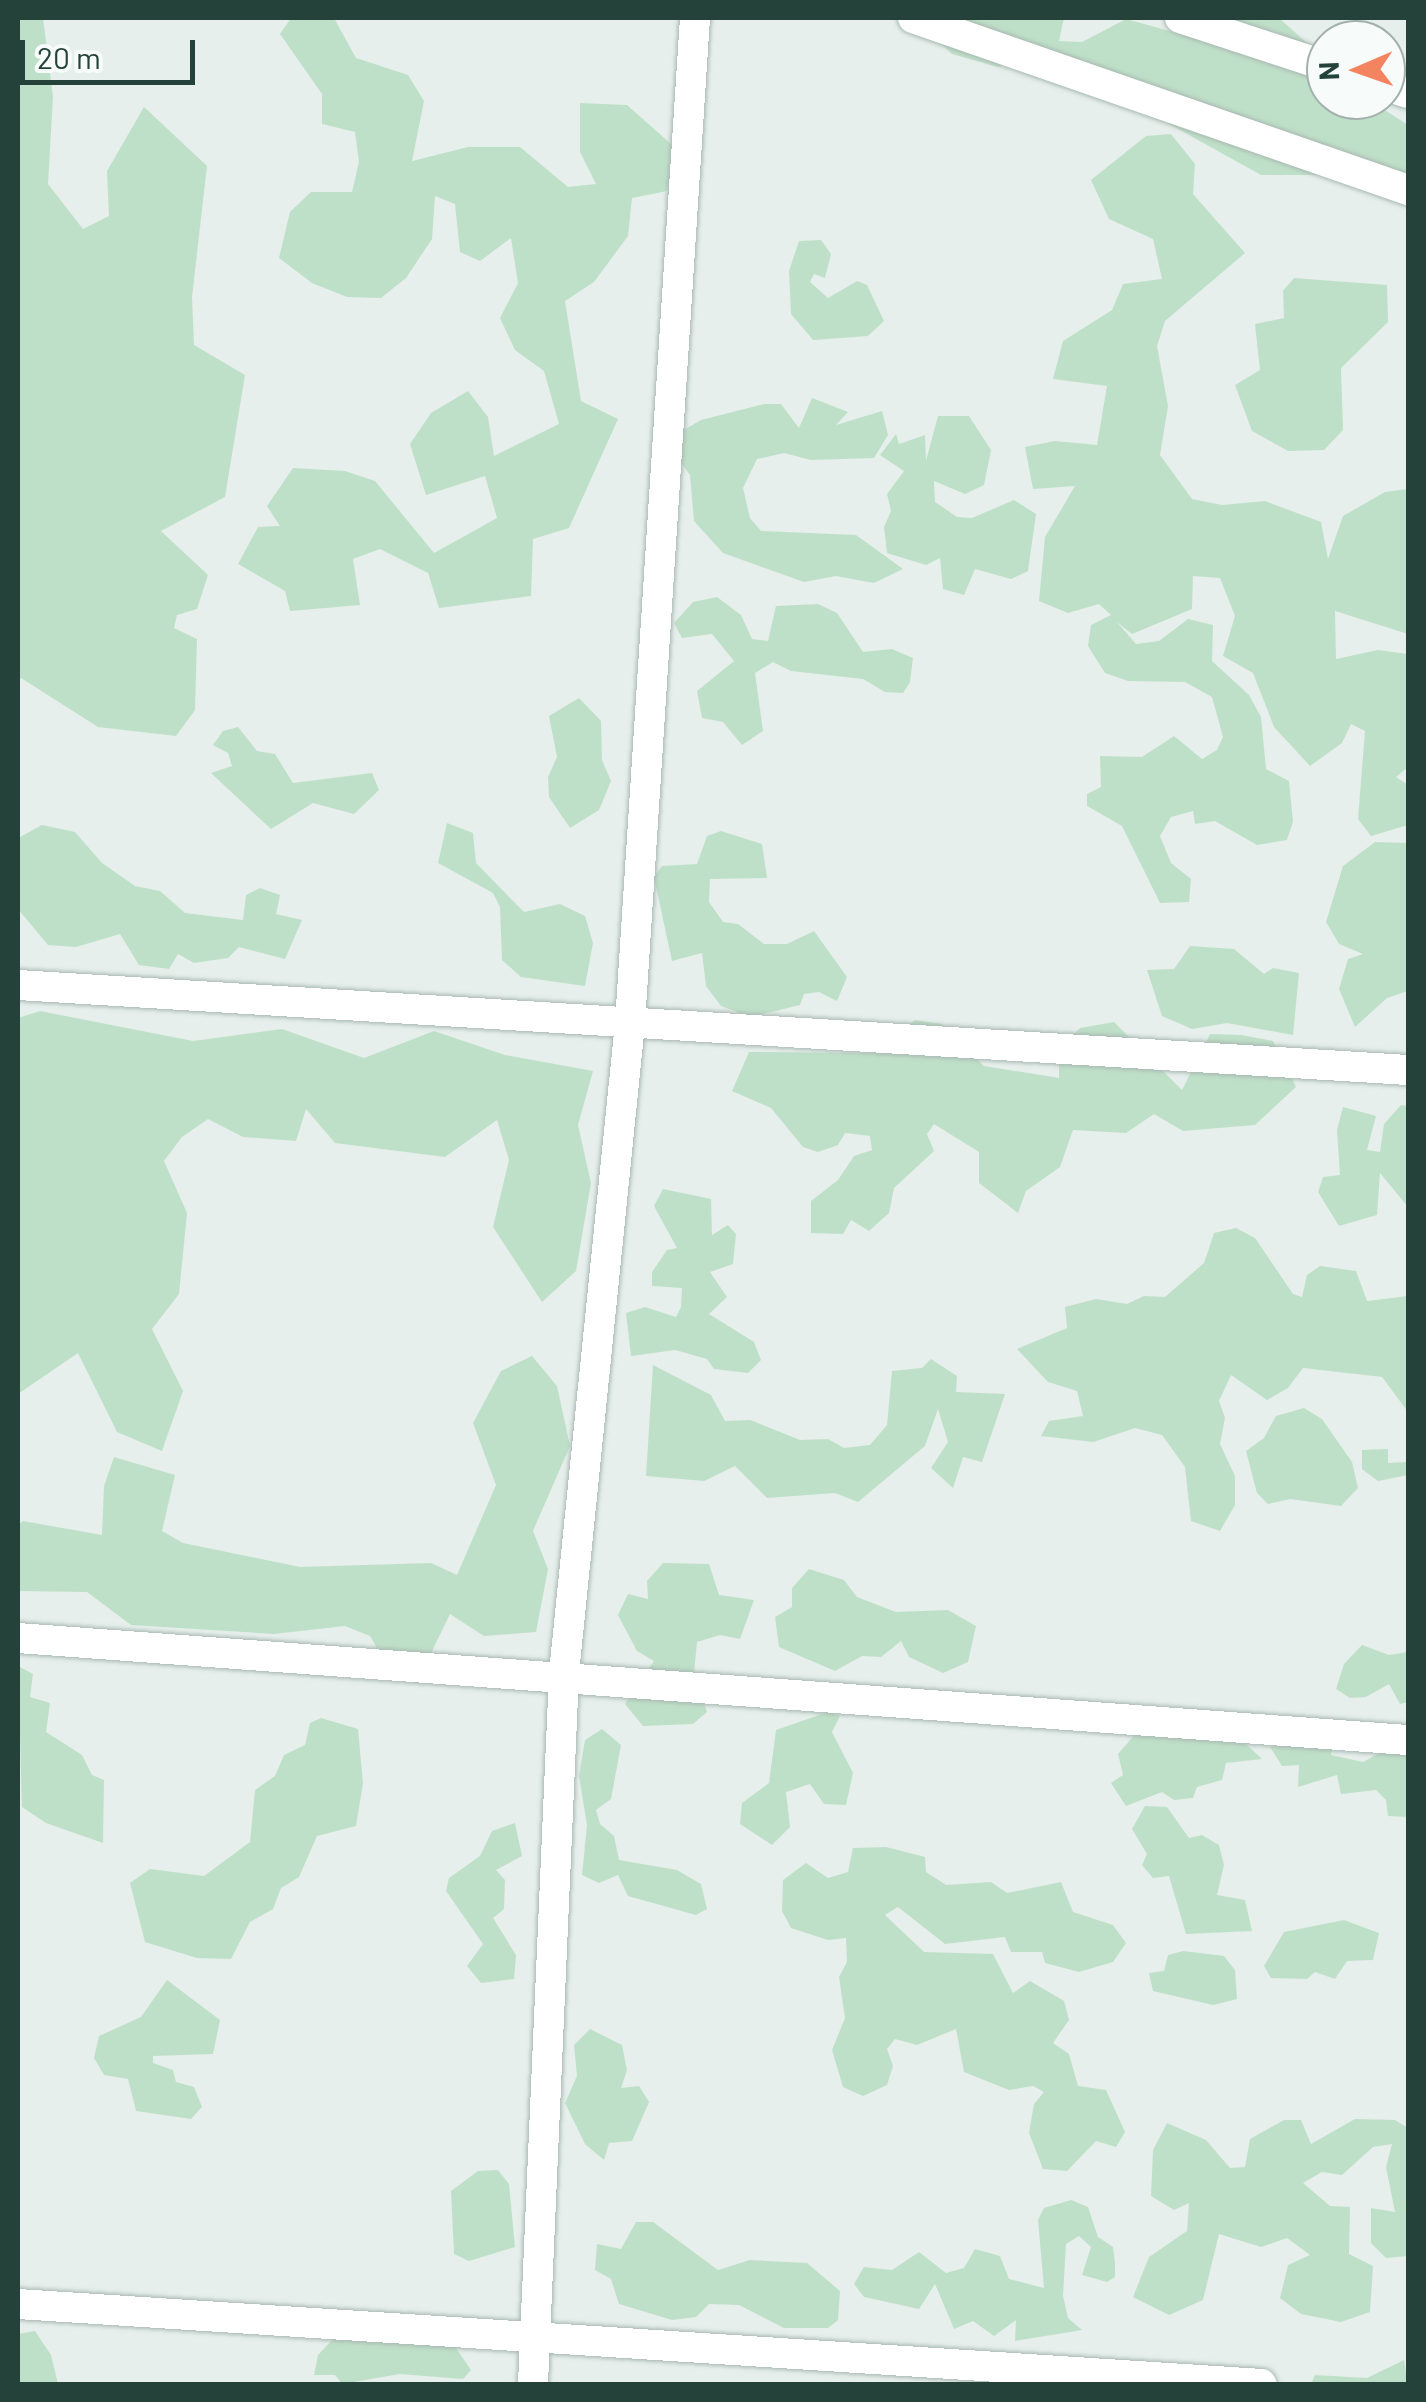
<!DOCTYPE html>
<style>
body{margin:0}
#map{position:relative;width:1426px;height:2402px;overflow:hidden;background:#e6efeb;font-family:Barlow,sans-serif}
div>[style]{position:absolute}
.green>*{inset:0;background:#bfe0c8}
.roads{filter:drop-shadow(0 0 2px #a8b8b2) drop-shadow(0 0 2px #a8b8b2)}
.minor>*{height:30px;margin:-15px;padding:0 15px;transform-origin:15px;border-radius:15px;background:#fff}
span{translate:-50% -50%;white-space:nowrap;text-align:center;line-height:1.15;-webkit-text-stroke:8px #f7fbf9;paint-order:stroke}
.frame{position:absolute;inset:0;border:20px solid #24423a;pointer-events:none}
.north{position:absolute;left:1306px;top:20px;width:100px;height:100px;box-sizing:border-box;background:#f7fbf9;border:2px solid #a3b1ad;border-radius:50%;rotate:268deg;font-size:28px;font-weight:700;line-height:40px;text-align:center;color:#24423a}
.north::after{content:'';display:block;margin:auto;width:35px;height:45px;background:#f4845f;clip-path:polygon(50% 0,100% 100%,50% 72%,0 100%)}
.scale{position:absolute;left:20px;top:40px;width:175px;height:45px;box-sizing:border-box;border:5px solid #24423a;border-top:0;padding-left:12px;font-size:30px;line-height:35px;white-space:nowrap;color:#24423a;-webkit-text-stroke:8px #f7fbf9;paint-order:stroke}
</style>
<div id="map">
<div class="green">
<i style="clip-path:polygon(18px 18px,43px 18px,53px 97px,48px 184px,83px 229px,109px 216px,107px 171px,144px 107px,207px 166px,192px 297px,194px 345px,245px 375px,225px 497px,161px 531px,208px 575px,197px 609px,177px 615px,174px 628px,197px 639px,195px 710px,176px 736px,98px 727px,21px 678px,18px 683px)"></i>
<i style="clip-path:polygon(291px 18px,334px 18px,356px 58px,408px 75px,424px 101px,412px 161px,468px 147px,520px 147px,568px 187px,596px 184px,580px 152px,580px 103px,627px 105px,679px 151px,667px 191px,632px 198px,628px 236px,594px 282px,565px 301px,581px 401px,618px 419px,569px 528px,533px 539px,531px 596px,439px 608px,428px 573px,380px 549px,353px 559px,360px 605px,290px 611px,285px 591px,238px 564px,258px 527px,280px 526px,267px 506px,293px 468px,345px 471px,375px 481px,434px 553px,497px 518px,485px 476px,426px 495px,410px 444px,431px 413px,468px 391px,488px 417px,494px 456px,559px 424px,544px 371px,515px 350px,500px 318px,518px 283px,511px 238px,480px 261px,460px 252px,455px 204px,435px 196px,432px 239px,406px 278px,381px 298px,347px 297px,312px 283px,279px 258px,290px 212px,311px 192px,352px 192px,359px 162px,355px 132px,322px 124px,322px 94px,280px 34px)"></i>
<i style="clip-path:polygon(914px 18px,1064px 18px,1059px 41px,1082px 42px,1126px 19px,1195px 38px,1212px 18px,1279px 18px,1326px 60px,1326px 100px,1369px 100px,1408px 125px,1408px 191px,1334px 175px,1261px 175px,1043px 54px,998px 67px,952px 54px)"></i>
<i style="clip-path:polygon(1171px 134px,1195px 164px,1193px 194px,1245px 253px,1165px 321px,1157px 346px,1168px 406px,1160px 455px,1192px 499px,1222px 505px,1265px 501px,1321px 522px,1328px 559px,1343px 516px,1385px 492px,1408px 489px,1408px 634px,1335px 611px,1336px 659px,1378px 650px,1408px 654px,1408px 767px,1396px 777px,1408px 785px,1408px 825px,1371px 836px,1358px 819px,1365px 731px,1351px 724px,1342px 743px,1310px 766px,1274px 727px,1253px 673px,1223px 656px,1235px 616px,1220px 578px,1193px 576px,1192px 609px,1132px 634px,1117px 622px,1136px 644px,1159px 641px,1188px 619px,1213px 625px,1212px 661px,1249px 695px,1261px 717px,1266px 769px,1289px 781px,1293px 822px,1287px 840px,1257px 845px,1215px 821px,1195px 824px,1193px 811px,1171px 817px,1160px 836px,1171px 863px,1191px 879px,1189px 902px,1160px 903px,1122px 826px,1087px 806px,1087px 794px,1101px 787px,1100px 756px,1142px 757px,1174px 736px,1202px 759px,1217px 750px,1223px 737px,1212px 697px,1185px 682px,1128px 681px,1105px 673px,1088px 646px,1091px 625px,1111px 615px,1099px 604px,1068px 613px,1039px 601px,1045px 537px,1075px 486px,1033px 489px,1025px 447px,1055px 441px,1097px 445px,1107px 386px,1053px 379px,1063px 341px,1112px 310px,1123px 284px,1162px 279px,1153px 239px,1109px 219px,1091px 180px,1146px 136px)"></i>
<i style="clip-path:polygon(821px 240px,831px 254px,825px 278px,814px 274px,810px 282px,828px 298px,857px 281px,867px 285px,884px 321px,868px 336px,813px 340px,791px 314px,789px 271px,799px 241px)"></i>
<i style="clip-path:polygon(1294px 278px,1387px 285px,1388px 322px,1341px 368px,1343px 430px,1324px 450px,1288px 451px,1252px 431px,1235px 385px,1260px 370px,1255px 324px,1284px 318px,1283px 291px)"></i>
<i style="clip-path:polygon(812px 398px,848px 412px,836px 425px,882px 411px,888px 435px,874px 458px,811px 460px,784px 453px,757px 459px,743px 488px,750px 518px,761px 531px,856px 535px,903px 569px,874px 583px,836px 576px,804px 582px,723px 553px,694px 521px,690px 475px,665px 441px,701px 420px,764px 404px,781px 404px,799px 428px)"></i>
<i style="clip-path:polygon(938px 416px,969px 416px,991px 450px,984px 485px,965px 494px,934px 481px,935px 502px,957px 517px,972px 518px,1014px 500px,1036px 514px,1028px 571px,1011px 579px,975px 569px,964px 595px,943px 589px,940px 558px,926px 565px,887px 553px,884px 527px,891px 511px,887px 494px,904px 471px,880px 455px,896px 434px,899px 444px,925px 435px,926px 461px)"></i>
<i style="clip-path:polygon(717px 597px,741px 615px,752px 639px,768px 641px,776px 606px,818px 604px,837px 613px,863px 652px,892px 649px,913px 658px,910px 682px,903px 693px,885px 692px,863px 679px,791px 671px,773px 662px,755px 673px,763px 731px,742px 745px,723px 722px,702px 718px,697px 691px,734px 661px,712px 634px,682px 638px,674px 623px,693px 602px)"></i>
<i style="clip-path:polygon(579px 698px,601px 721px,602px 760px,611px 781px,599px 810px,570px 828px,549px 797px,548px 777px,557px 757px,549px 716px)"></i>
<i style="clip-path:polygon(238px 727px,257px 751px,275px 754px,293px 783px,372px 773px,379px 790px,354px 814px,313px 803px,271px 829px,211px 773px,232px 766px,228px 753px,213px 745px,223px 731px)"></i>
<i style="clip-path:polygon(447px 823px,473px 833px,476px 863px,524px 912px,560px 904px,585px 916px,593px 943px,585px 986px,521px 977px,502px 960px,500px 907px,493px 893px,438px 863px)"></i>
<i style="clip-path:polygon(42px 825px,75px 832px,102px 863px,135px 886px,160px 891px,185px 913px,243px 920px,246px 895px,260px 888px,280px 895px,276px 914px,302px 920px,285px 959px,239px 947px,228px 958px,194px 963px,178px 954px,169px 969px,139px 965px,120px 934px,76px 947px,48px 945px,18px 909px,18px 838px)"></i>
<i style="clip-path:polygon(721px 831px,762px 844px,767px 878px,710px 879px,709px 902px,723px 922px,738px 924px,764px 944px,787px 944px,814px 931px,847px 977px,837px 1001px,819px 992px,804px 994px,800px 1005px,751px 1017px,721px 1006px,706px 986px,702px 953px,672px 961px,654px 877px,662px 866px,697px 864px,707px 836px)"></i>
<i style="clip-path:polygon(1375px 842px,1408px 843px,1408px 991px,1387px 998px,1355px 1027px,1339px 989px,1348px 959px,1363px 954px,1339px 944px,1326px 922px,1343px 866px)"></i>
<i style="clip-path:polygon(1190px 946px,1234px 949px,1264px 974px,1273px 968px,1299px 973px,1293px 1035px,1227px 1023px,1192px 1029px,1162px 1016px,1147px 970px,1174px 969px)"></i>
<i style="clip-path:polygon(40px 1011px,193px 1041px,282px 1029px,364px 1058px,434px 1031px,505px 1055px,593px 1071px,578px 1125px,591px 1183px,576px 1271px,542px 1302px,493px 1227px,509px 1160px,497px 1120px,445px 1157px,335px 1143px,306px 1109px,296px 1141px,243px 1137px,208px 1119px,182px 1137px,164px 1161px,187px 1213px,179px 1294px,152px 1329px,183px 1391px,162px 1451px,117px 1432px,78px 1353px,18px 1394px,18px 1018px)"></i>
<i style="clip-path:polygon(915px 1020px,941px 1024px,984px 1066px,1059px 1078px,1059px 1048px,1080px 1028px,1114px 1022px,1182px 1090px,1210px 1034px,1241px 1035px,1273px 1041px,1296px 1087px,1255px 1125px,1183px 1131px,1154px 1114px,1126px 1133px,1073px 1130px,1060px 1167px,1026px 1191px,1018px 1213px,979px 1183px,979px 1152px,934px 1124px,927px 1134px,934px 1151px,894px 1188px,889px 1213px,869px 1231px,851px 1220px,843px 1234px,811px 1233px,811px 1201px,838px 1180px,854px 1156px,872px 1150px,870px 1136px,845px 1133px,838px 1145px,818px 1152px,803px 1147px,771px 1108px,732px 1091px,749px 1052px,873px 1053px)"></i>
<i style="clip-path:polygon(1401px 1105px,1408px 1106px,1408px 1207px,1380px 1173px,1377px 1215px,1339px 1226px,1318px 1192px,1323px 1177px,1340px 1175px,1337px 1130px,1343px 1107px,1376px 1116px,1367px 1150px,1380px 1152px,1384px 1124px)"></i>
<i style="clip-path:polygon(663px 1189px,711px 1199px,712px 1235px,728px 1225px,736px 1234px,733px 1264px,710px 1272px,727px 1297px,709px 1314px,754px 1342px,761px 1360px,748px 1373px,714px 1369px,707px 1359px,675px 1350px,631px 1356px,626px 1313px,645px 1307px,676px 1317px,681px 1307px,682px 1288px,652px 1286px,652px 1272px,667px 1250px,677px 1248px,654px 1206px)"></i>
<i style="clip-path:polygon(1236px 1228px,1255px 1238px,1293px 1294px,1302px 1297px,1307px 1275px,1320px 1266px,1356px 1271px,1367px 1301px,1408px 1296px,1408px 1412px,1382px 1377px,1303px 1368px,1288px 1388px,1267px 1400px,1231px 1375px,1219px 1401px,1225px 1418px,1220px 1444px,1235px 1476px,1235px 1505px,1220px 1531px,1191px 1521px,1185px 1467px,1162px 1435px,1135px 1428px,1093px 1442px,1041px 1436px,1049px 1421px,1083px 1416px,1077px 1391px,1048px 1382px,1017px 1349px,1067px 1328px,1065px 1307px,1096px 1299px,1127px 1304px,1144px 1296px,1165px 1297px,1204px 1263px,1214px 1233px)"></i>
<i style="clip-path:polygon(532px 1356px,557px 1386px,570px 1446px,533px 1531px,548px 1569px,536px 1632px,484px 1636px,450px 1614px,416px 1684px,380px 1653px,370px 1636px,345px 1626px,274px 1634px,131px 1625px,87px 1592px,18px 1591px,18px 1525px,23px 1521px,102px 1535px,104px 1486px,114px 1457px,175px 1475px,162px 1531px,183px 1543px,300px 1567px,431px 1563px,457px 1575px,496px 1485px,473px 1423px,501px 1371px)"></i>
<i style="clip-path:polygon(931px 1359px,957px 1376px,956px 1392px,1005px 1394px,982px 1462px,963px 1457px,953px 1488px,931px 1468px,948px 1442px,938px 1409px,925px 1446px,858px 1502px,835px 1493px,767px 1498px,735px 1466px,704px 1481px,646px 1476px,653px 1365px,711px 1395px,725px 1421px,750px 1420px,800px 1440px,828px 1439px,844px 1448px,870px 1445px,887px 1425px,892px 1371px,922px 1368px)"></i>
<i style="clip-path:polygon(1304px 1408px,1322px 1419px,1352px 1462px,1358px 1488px,1341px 1506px,1290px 1499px,1268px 1504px,1257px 1493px,1246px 1451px,1264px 1438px,1276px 1416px)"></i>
<i style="clip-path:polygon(1388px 1449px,1388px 1463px,1408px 1462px,1408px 1475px,1378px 1481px,1362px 1469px,1362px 1450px)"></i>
<i style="clip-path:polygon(663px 1563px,709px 1564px,719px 1595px,754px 1600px,740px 1639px,720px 1635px,697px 1642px,694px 1674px,707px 1712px,693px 1724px,643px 1726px,625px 1704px,654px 1661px,637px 1651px,618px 1615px,628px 1594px,648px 1599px,647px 1581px)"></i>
<i style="clip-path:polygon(809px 1569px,844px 1580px,857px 1597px,896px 1612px,948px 1610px,976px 1626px,968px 1662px,943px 1673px,909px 1657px,901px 1641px,881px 1657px,862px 1656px,835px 1671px,779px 1647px,775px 1617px,792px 1607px,792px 1588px)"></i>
<i style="clip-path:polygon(1362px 1645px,1389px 1655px,1408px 1652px,1408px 1702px,1400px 1704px,1389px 1684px,1366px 1697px,1350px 1698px,1336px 1689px,1344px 1664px)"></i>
<i style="clip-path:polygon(18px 1666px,33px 1674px,30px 1697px,50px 1703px,46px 1732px,82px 1755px,92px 1775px,104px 1780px,103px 1843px,46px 1823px,22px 1807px)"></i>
<i style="clip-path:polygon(828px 1712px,840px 1716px,832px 1732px,853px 1773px,846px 1805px,824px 1804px,810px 1784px,786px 1792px,790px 1827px,772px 1845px,740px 1824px,742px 1803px,769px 1783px,776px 1730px)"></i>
<i style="clip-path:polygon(321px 1718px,358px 1729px,363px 1783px,356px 1826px,317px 1836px,299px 1877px,281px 1888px,273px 1909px,250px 1922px,231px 1959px,197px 1958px,145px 1942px,130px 1883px,150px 1869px,204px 1876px,250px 1842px,255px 1790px,275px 1776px,284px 1755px,305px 1745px,310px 1723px)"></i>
<i style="clip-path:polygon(602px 1729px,621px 1745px,611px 1799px,596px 1810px,600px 1824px,614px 1836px,619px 1860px,677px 1870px,701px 1884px,707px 1909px,696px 1915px,628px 1896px,618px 1875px,599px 1883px,582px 1875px,587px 1825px,579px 1776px,585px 1740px)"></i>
<i style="clip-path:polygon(1138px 1731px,1207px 1734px,1245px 1743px,1262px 1759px,1226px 1763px,1222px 1780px,1197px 1787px,1193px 1798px,1174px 1800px,1162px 1792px,1126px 1806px,1111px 1783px,1123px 1775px,1118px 1754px)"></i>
<i style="clip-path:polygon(1299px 1739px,1333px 1743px,1331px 1755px,1363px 1762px,1389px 1748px,1408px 1748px,1408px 1817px,1388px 1816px,1386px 1800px,1376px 1790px,1341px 1794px,1337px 1775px,1298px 1787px,1299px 1765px,1282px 1766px,1270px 1747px)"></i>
<i style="clip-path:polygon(1145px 1806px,1167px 1807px,1189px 1838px,1202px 1835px,1219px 1845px,1224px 1865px,1217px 1895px,1245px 1900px,1252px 1931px,1186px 1934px,1169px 1876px,1153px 1878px,1142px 1865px,1147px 1854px,1132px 1829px)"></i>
<i style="clip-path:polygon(515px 1823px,522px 1856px,496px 1870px,505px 1880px,504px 1909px,493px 1918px,516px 1955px,514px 1979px,481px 1983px,467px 1966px,483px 1944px,446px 1891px,449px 1878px,480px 1856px,492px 1831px)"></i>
<i style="clip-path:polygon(886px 1847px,925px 1857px,926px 1872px,946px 1885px,991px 1882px,1007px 1893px,1061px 1882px,1073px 1912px,1113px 1925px,1126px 1943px,1113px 1962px,1079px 1972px,1045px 1963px,1042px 1952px,1011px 1952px,1005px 1937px,945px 1944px,898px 1907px,885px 1915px,924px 1952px,993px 1954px,1013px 1993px,1030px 1981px,1064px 2001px,1069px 2020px,1053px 2043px,1069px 2054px,1078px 2086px,1106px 2090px,1125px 2132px,1116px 2147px,1096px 2141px,1067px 2171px,1043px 2169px,1029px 2133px,1034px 2104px,1044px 2092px,1033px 2086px,1009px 2090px,964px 2072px,956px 2029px,917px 2045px,895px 2039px,887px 2049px,893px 2066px,887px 2085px,863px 2096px,843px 2087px,832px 2050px,845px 2018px,839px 1977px,847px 1962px,846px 1938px,828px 1940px,791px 1928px,782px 1911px,783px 1880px,806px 1863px,828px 1878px,848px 1872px,853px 1848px)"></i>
<i style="clip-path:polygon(1344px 1920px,1379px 1933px,1373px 1960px,1347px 1961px,1335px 1979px,1315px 1972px,1307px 1979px,1271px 1978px,1264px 1966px,1284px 1932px)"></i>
<i style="clip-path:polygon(1183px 1951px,1224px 1956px,1235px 1970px,1237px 1999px,1213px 2005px,1153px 1991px,1149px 1973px,1164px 1971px,1168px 1955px)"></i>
<i style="clip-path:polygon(167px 1980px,220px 2020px,213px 2054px,153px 2056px,153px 2063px,173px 2070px,176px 2082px,194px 2087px,202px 2107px,191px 2119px,136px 2111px,128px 2079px,104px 2075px,94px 2058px,99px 2036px,141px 2017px)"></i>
<i style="clip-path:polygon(590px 2029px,622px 2045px,627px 2070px,621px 2088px,639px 2086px,649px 2102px,632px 2141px,609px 2143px,604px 2160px,585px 2144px,565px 2103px,577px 2076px,574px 2045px)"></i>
<i style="clip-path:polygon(1355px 2119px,1395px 2120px,1408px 2128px,1408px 2256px,1386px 2258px,1371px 2243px,1371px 2208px,1395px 2212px,1386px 2167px,1392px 2144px,1373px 2147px,1342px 2175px,1322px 2172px,1303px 2183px,1330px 2206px,1350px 2207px,1349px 2254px,1373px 2266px,1370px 2312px,1341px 2322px,1301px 2314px,1280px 2298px,1288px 2265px,1310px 2255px,1287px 2238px,1261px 2247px,1219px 2234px,1203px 2300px,1169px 2315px,1133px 2297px,1149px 2257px,1187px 2231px,1189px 2203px,1174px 2210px,1151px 2196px,1153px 2150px,1167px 2123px,1206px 2140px,1230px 2168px,1245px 2167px,1250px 2139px,1284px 2120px,1301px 2120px,1311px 2144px)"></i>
<i style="clip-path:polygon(498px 2170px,509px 2184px,515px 2247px,469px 2261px,454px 2254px,451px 2191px,478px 2171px)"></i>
<i style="clip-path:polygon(1071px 2200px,1088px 2207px,1098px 2237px,1113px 2247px,1115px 2263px,1115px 2277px,1107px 2282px,1082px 2275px,1091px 2247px,1079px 2236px,1066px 2244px,1063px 2296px,1068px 2318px,1082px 2330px,1015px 2341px,1016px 2320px,994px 2336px,973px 2321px,954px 2329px,935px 2284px,919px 2309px,864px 2297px,854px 2284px,864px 2267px,892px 2270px,919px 2252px,946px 2273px,964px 2268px,975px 2249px,1000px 2256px,1009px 2279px,1044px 2288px,1038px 2220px,1044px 2208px)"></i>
<i style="clip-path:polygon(636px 2222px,653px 2222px,718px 2270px,750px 2260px,807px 2263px,840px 2291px,838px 2320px,828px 2328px,784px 2328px,739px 2305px,709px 2304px,696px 2317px,672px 2320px,619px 2304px,611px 2279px,595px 2270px,597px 2244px,621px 2249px)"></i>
<i style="clip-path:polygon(35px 2331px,51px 2355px,58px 2384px,18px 2384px,18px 2334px)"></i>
<i style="clip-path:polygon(334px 2338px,452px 2342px,471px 2370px,463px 2379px,400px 2374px,342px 2384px,335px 2375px,314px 2375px,318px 2355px)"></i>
<i style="clip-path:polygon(1404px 2360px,1408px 2384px,1311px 2384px,1315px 2375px,1367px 2378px)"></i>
</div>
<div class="roads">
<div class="minor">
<i style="left:913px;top:18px;width:524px;rotate:19.16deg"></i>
<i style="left:1180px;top:18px;width:154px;rotate:18.2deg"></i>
<i style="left:1386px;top:86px;width:23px;rotate:18deg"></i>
<i style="left:18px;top:985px;width:1393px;rotate:3.5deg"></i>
<i style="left:18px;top:1638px;width:1394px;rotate:4.2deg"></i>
<i style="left:18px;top:2304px;width:1246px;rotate:3.68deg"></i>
<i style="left:533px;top:2384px;width:712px;rotate:-87.5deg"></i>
<i style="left:564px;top:1673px;width:653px;rotate:-84.2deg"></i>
<i style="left:630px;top:1023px;width:1007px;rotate:-86.3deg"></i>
</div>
</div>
<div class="frame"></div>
<div class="north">N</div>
<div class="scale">20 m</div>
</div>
